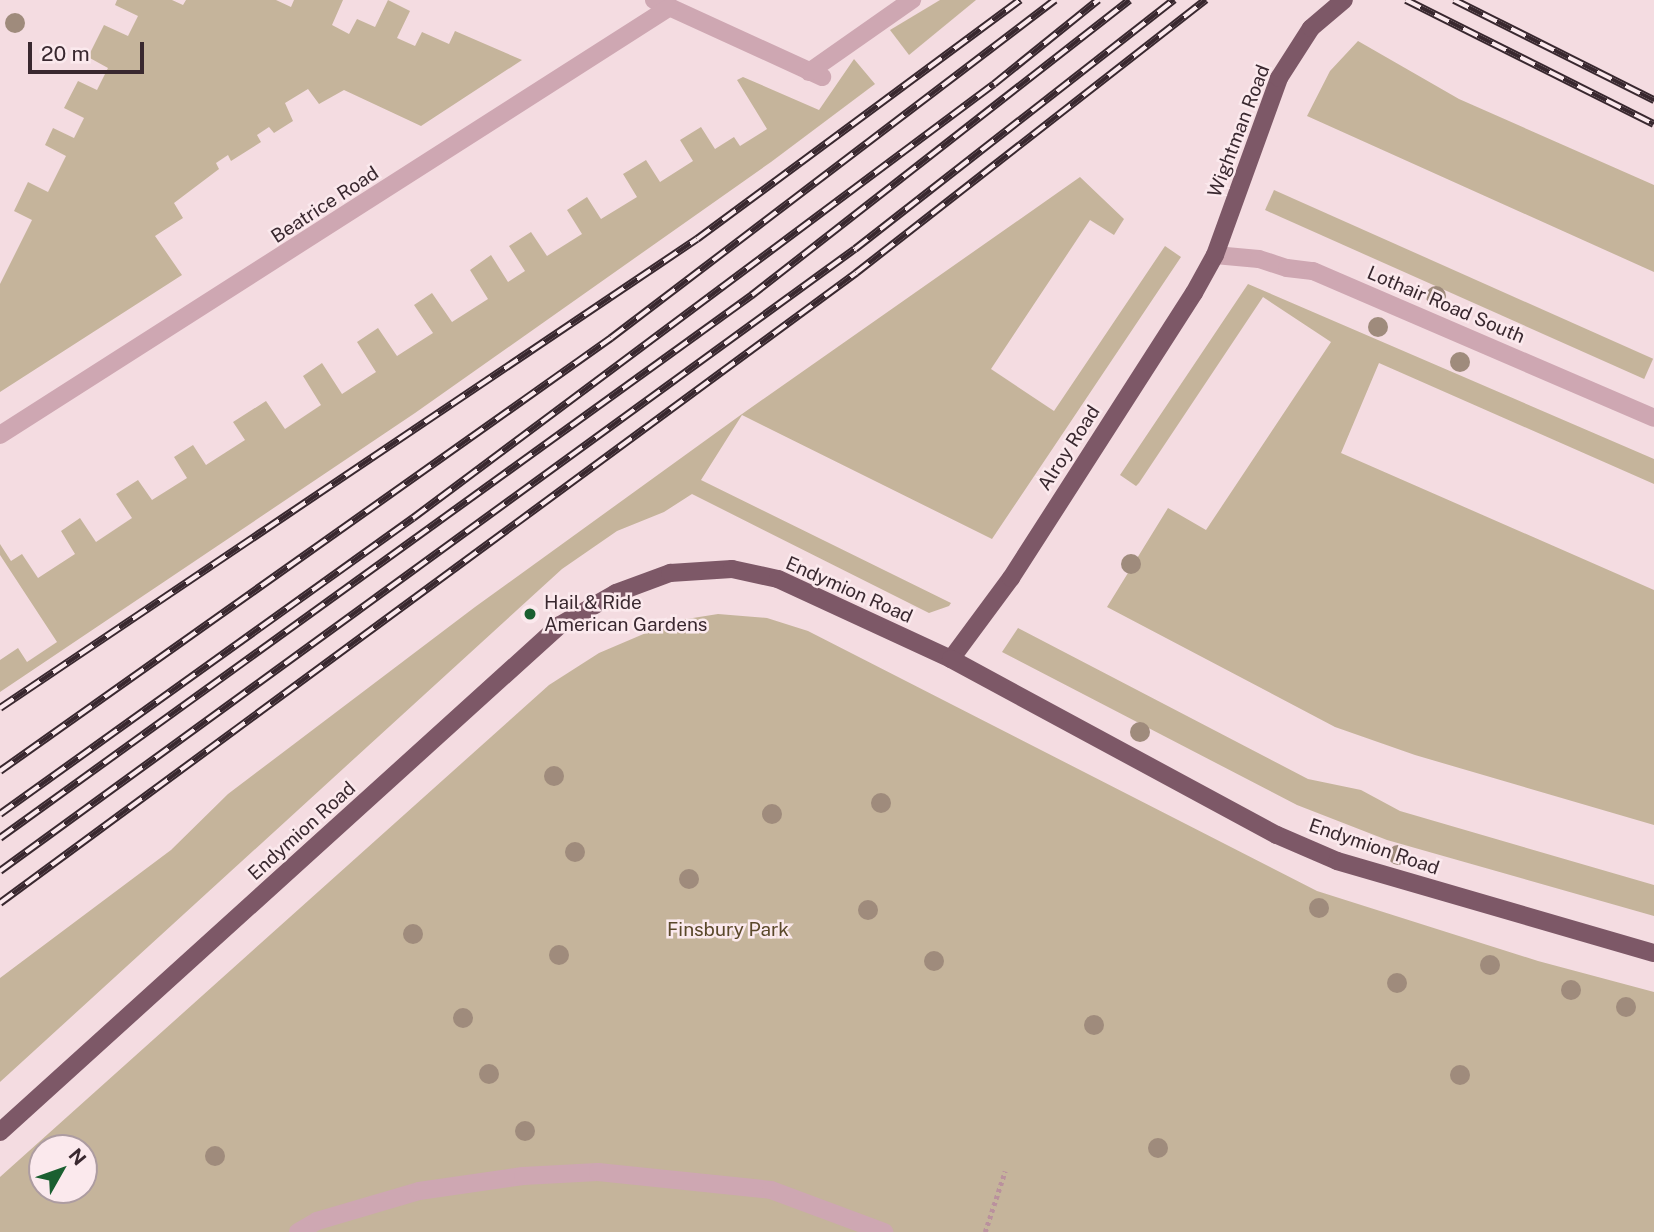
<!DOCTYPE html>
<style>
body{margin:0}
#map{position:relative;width:1654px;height:1232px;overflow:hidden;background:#f4dce1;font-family:"Public Sans",sans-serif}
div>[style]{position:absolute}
.green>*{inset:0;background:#c5b49b;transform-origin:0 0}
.path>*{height:4.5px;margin-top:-2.25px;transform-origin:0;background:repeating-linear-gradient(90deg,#ba919d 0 3.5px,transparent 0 7px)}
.minor>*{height:18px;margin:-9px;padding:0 9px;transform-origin:9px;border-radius:9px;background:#cea7b2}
.major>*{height:18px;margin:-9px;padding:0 9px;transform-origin:9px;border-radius:9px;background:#7d5867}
.rail>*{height:8px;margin-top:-4px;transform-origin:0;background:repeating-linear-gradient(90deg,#fbe9ed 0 16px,#39282f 0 32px);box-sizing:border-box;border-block:2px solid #39282f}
.trees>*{width:20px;height:20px;margin:-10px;border-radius:50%;background:#9f8b7c}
.dots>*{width:19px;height:19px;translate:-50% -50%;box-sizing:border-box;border:4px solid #fbe9ed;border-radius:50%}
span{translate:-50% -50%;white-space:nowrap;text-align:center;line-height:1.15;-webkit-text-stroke:5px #fbe9ed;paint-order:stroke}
.street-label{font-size:19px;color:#39282f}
.poi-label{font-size:19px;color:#39282f}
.left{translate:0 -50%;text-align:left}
.park-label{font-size:19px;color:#5a482a}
.north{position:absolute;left:28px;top:1134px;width:70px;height:70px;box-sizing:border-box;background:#fbe9ed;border:2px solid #ad9ca1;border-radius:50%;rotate:50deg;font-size:19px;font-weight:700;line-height:28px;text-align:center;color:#39282f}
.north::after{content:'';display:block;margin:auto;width:24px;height:32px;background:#1a5f30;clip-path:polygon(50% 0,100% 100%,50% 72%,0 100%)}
.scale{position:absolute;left:28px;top:42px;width:116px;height:32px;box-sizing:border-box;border:4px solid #39282f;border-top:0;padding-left:9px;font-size:21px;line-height:24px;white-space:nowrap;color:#39282f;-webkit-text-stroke:5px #fbe9ed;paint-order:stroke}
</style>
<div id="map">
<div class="green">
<i style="clip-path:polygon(117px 0,172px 0,183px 5px,186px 0,276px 0,291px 7px,294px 0,343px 0,332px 25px,349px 34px,357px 19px,375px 27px,388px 0,410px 11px,397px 38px,415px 46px,422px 32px,449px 44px,455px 31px,522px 60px,421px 126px,344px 90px,319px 104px,308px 89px,285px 103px,293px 121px,274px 133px,269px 127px,257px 135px,261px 142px,231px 161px,228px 155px,216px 163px,219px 169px,174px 203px,183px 218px,155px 236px,182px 275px,0 392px,0 284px,32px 220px,14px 211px,28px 182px,48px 192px,66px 156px,45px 145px,53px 128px,74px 138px,84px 118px,64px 108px,78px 81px,97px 90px,108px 68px,88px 57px,104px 25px,128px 36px,138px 16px,115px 5px)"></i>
<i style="clip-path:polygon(940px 0,976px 0,909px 55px,890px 30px)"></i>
<i style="clip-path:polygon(1358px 41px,1459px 99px,1654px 185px,1654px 272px,1307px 116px,1330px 71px)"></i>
<i style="clip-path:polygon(854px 59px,875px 84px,771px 162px,415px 413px,0 692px,0 660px,18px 648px,27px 662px,57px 642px,0 555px,0 544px,11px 561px,22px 554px,38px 578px,75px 554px,61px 531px,80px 518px,96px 542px,132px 518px,116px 494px,138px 480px,152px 500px,187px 478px,174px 457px,193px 445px,206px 465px,245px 440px,233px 422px,266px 401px,285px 429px,321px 405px,303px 376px,322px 363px,342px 394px,376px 372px,357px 342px,378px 328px,397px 356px,433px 333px,414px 305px,432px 293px,452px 322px,488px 299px,470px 270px,491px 255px,508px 282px,525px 271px,509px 246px,531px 232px,547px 256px,582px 234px,567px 210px,587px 197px,601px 219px,637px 197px,623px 174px,633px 168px,646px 160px,660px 182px,693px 161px,680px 140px,701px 127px,715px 149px,734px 137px,740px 146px,767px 129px,737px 80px,743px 77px,819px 110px)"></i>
<i style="clip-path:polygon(1080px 177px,1124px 219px,1114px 235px,1090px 220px,991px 369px,1054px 411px,1165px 246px,1181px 257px,992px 539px,742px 415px,701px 480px,951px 603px,949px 606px,929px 613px,692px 494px,664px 512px,617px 531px,562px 569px,0 1082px,0 978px,171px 850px,228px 794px,475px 607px,742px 414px)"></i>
<i style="left:1274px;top:190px;width:415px;height:22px;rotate:24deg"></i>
<i style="clip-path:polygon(1248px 284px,1654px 459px,1654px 484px,1379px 363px,1341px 453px,1654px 590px,1654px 825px,1415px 755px,1335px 727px,1107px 607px,1168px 508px,1206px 530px,1331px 342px,1263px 297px,1139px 483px,1136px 486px,1120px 475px)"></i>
<i style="clip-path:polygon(evenodd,718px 614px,767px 618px,808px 631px,1317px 891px,1538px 961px,1654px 992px,1654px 1232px,0 1232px,0 1177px,549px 685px,599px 653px,674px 621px,718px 614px,42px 1148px,84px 1148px,84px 1190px,42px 1190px,42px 1148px)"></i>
<i style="clip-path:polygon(1018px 628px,1308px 779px,1361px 790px,1400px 811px,1654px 885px,1654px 916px,1387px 840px,1297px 805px,1002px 652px)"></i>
</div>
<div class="path">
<i style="left:985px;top:1232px;width:64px;rotate:-71.8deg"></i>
</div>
<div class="minor">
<i style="left:654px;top:0;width:185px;rotate:24.6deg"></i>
<i style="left:809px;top:72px;width:126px;rotate:-35deg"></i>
<i style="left:1215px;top:255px;width:44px;rotate:5.2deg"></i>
<i style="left:1259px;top:259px;width:29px;rotate:18deg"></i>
<i style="left:1287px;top:268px;width:26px;rotate:7deg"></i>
<i style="left:1313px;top:271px;width:371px;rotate:23.3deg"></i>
<i style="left:0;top:435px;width:795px;rotate:-32.57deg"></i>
<i style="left:298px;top:1232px;width:22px;rotate:-30deg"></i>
<i style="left:317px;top:1221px;width:106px;rotate:-16.4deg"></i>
<i style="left:419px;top:1191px;width:105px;rotate:-8.2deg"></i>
<i style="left:523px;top:1176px;width:75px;rotate:-3.1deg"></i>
<i style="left:598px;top:1172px;width:174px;rotate:5.9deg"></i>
<i style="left:771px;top:1190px;width:121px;rotate:20.4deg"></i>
</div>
<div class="major">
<i style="left:951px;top:659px;width:101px;rotate:-53.5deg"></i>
<i style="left:1011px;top:578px;width:339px;rotate:-57.3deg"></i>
<i style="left:1194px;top:293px;width:43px;rotate:-61.1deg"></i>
<i style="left:1215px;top:255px;width:188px;rotate:-70.1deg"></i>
<i style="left:1279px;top:78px;width:59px;rotate:-57.4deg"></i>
<i style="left:1311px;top:28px;width:43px;rotate:-40.3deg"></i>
<i style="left:0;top:1132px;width:755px;rotate:-42.16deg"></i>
<i style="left:560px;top:625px;width:64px;rotate:-29.7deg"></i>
<i style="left:616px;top:593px;width:58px;rotate:-20.3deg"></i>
<i style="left:670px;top:573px;width:62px;rotate:-3.7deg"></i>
<i style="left:732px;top:569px;width:47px;rotate:12.3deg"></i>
<i style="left:778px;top:579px;width:191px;rotate:24.8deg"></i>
<i style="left:951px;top:659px;width:370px;rotate:28.4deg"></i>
<i style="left:1277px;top:835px;width:65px;rotate:23.4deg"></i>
<i style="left:1337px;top:861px;width:330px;rotate:16.2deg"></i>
</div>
<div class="rail">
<i style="left:1406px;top:0;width:277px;rotate:26.6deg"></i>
<i style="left:1454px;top:0;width:224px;rotate:26.6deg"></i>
<i style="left:0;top:708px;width:840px;rotate:-33.94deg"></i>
<i style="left:697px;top:239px;width:402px;rotate:-36.5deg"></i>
<i style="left:0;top:771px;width:749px;rotate:-35.32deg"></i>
<i style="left:611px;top:338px;width:558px;rotate:-37.28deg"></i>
<i style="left:0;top:814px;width:508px;rotate:-35.63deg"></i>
<i style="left:413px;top:518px;width:725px;rotate:-36.76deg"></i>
<i style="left:994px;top:84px;width:134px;rotate:-38.9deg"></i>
<i style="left:0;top:838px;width:928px;rotate:-35.83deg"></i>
<i style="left:752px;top:295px;width:479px;rotate:-38deg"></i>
<i style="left:0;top:871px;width:1057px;rotate:-36.04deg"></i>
<i style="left:855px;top:249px;width:405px;rotate:-38deg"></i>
<i style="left:0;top:903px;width:1063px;rotate:-36.35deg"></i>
<i style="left:856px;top:273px;width:444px;rotate:-38deg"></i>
</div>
<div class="trees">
<i style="left:15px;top:23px"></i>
<i style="left:1436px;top:296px"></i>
<i style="left:1378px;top:327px"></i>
<i style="left:1460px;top:362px"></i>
<i style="left:1131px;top:564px"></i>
<i style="left:1140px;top:732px"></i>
<i style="left:554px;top:776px"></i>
<i style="left:881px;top:803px"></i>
<i style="left:772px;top:814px"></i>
<i style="left:575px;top:852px"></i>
<i style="left:1398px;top:855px"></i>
<i style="left:689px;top:879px"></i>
<i style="left:1319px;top:908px"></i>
<i style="left:868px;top:910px"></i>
<i style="left:413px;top:934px"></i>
<i style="left:559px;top:955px"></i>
<i style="left:934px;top:961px"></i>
<i style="left:1490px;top:965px"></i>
<i style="left:1397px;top:983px"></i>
<i style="left:1571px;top:990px"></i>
<i style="left:1626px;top:1007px"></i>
<i style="left:463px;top:1018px"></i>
<i style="left:1094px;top:1025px"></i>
<i style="left:489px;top:1074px"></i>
<i style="left:1460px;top:1075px"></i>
<i style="left:525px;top:1131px"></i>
<i style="left:1158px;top:1148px"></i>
<i style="left:215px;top:1156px"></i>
</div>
<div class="dots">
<i style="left:530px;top:614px;background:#1a5f30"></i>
</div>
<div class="street-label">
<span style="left:1239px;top:131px;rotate:-69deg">Wightman Road</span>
<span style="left:325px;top:205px;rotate:-33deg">Beatrice Road</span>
<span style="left:1446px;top:305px;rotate:23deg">Lothair Road South</span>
<span style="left:1069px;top:448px;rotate:-57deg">Alroy Road</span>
<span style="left:849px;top:590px;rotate:24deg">Endymion Road</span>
<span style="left:302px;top:831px;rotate:-42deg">Endymion Road</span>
<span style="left:1374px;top:847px;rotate:19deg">Endymion Road</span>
</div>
<div class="poi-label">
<span class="left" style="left:544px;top:614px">Hail &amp; Ride<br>American Gardens</span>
</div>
<div class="park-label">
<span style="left:728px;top:930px">Finsbury Park</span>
</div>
<div class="north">N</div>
<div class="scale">20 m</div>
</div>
